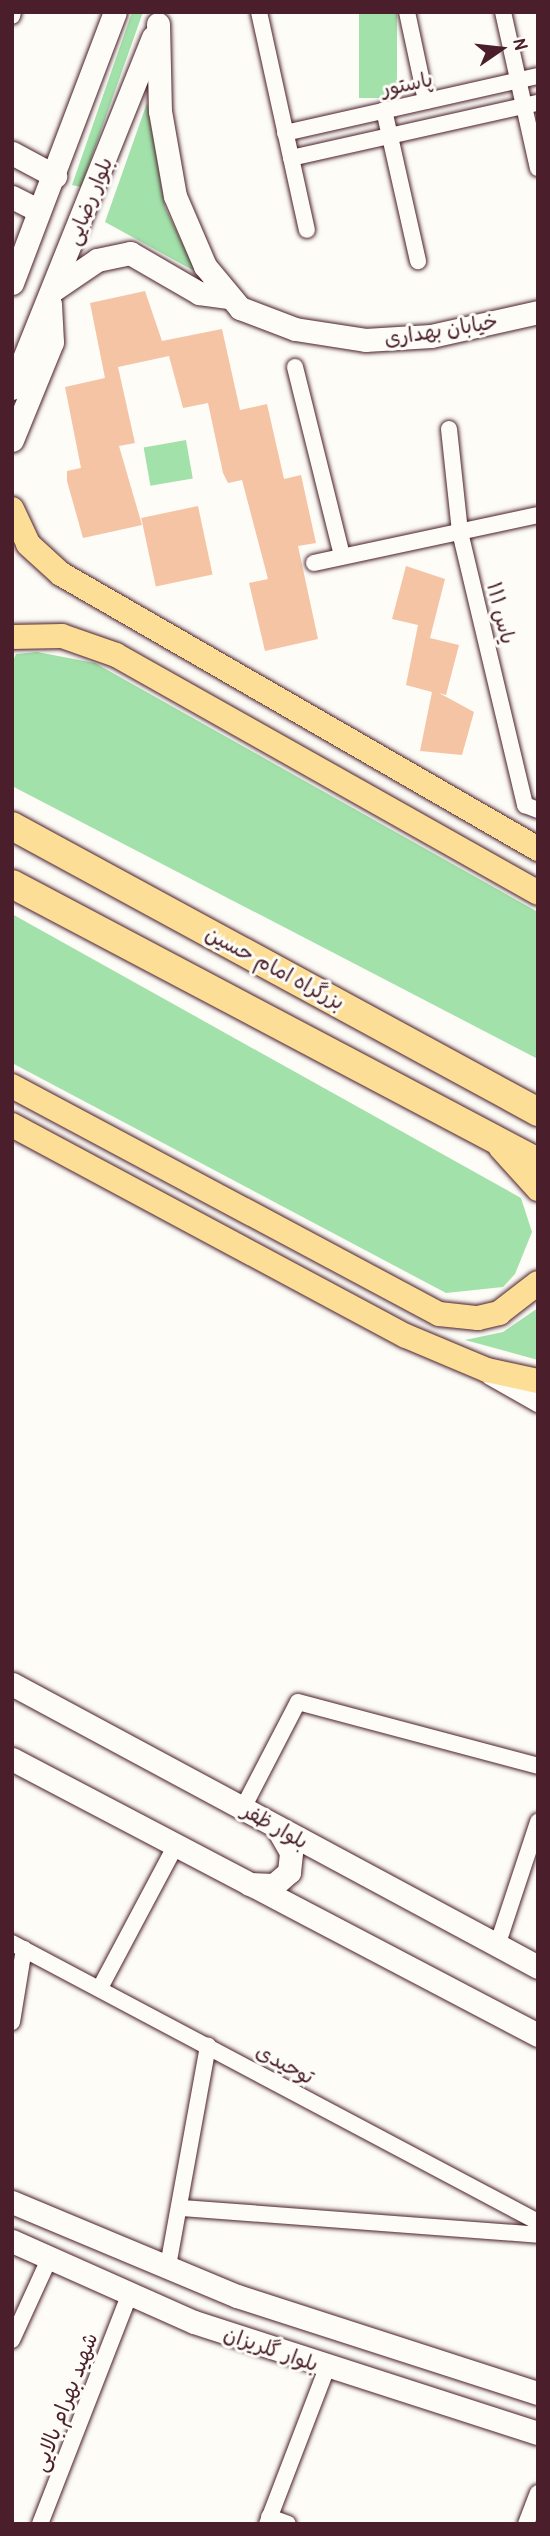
<!DOCTYPE html>
<meta charset="utf-8">
<style>
body{margin:0}
#map{position:relative;width:550px;height:2536px;overflow:hidden;background:#fdfcf7;font-family:"Patrick Hand","Playpen Sans Arabic",sans-serif}
div>[style]{position:absolute}
.green>*{inset:0;background:#a2e1aa;transform-origin:0 0}
.building>*{inset:0;background:#f4c4a4;transform-origin:0 0}
.roads{filter:drop-shadow(0 0 2px #4a1f2b) drop-shadow(0 0 2px #4a1f2b)}
.street>*{height:16px;margin:-8px;padding:0 8px;transform-origin:8px;border-radius:8px;background:#fdfcf7}
.secondary>*{height:23px;margin:-11.5px;padding:0 11.5px;transform-origin:11.5px;border-radius:11.5px;background:#fdfcf7}
.primary>*{height:24px;margin:-12px;padding:0 12px;transform-origin:12px;border-radius:12px;background:#fcde96}
.highway>*{height:28px;margin:-14px;padding:0 14px;transform-origin:14px;border-radius:14px;background:#fcde96}
span{translate:-50% -50%;white-space:nowrap;text-align:center;line-height:1.15;-webkit-text-stroke:6px #fdfcf7;paint-order:stroke}
.street-label{font-size:21px;color:#4a1f2b}
.frame{position:absolute;inset:0;border:14px solid #4a1f2b;pointer-events:none}
.north{position:absolute;left:466px;top:14px;width:70px;height:70px;-webkit-text-stroke:5px #fdfcf7;paint-order:stroke;rotate:76deg;font-size:19px;font-weight:700;line-height:28px;text-align:center;color:#4a1f2b}
.north::after{content:'';display:block;margin:auto;width:24px;height:32px;background:#4a1f2b;clip-path:polygon(50% 0,100% 100%,50% 72%,0 100%)}
</style>
<div id="map">
<div class="green">
<i style="clip-path:polygon(132px 12px,143px 12px,81px 187px,72px 185px)"></i>
<i style="left:359px;top:12px;width:38px;height:86px"></i>
<i style="clip-path:polygon(147px 103px,165px 207px,196px 272px,105px 222px)"></i>
<i style="left:186px;top:440px;width:39px;height:43px;rotate:80deg"></i>
<i style="clip-path:polygon(37px 652px,95px 663px,538px 912px,538px 1059px,12px 786px,12px 663px,16px 654px)"></i>
<i style="clip-path:polygon(12px 914px,521px 1198px,532px 1232px,515px 1274px,503px 1287px,446px 1293px,12px 1063px)"></i>
<i style="clip-path:polygon(538px 1308px,538px 1360px,465px 1340px,503px 1332px)"></i>
</div>
<div class="building">
<i style="clip-path:polygon(145px 291px,162px 341px,222px 329px,240px 410px,267px 404px,284px 479px,301px 475px,316px 543px,298px 546px,318px 639px,265px 651px,249px 583px,268px 579px,242px 480px,228px 483px,223px 473px,208px 403px,183px 408px,169px 356px,118px 367px,135px 443px,119px 446px,142px 525px,83px 538px,67px 481px,67px 471px,81px 468px,65px 387px,105px 378px,90px 303px)"></i>
<i style="left:198px;top:506px;width:70px;height:58px;rotate:78deg"></i>
<i style="clip-path:polygon(406px 566px,445px 579px,430px 638px,459px 645px,446px 695px,439px 693px,474px 712px,462px 755px,420px 751px,432px 692px,406px 685px,418px 625px,392px 619px)"></i>
</div>
<div class="roads">
<div class="street">
<i style="left:259px;top:12px;width:223px;rotate:77.6deg"></i>
<i style="left:407px;top:12px;width:91px;rotate:77.9deg"></i>
<i style="left:503px;top:12px;width:160px;rotate:77.4deg"></i>
<i style="left:12px;top:16px;width:4px;rotate:-76deg"></i>
<i style="left:384px;top:110px;width:155px;rotate:77.3deg"></i>
<i style="left:285px;top:133px;width:259px;rotate:-12.7deg"></i>
<i style="left:291px;top:158px;width:253px;rotate:-12.6deg"></i>
<i style="left:295px;top:367px;width:195px;rotate:76deg"></i>
<i style="left:449px;top:429px;width:104px;rotate:83.9deg"></i>
<i style="left:460px;top:532px;width:281px;rotate:76.6deg"></i>
<i style="left:525px;top:805px;width:14px;rotate:21deg"></i>
<i style="left:314px;top:563px;width:229px;rotate:-12.1deg"></i>
<i style="left:243px;top:1808px;width:119px;rotate:-62.6deg"></i>
<i style="left:298px;top:1702px;width:248px;rotate:14.9deg"></i>
<i style="left:12px;top:1943px;width:595px;rotate:27.94deg"></i>
<i style="left:497px;top:1946px;width:131px;rotate:-71.7deg"></i>
<i style="left:101px;top:1986px;width:157px;rotate:-62deg"></i>
<i style="left:12px;top:2022px;width:74px;rotate:-80.7deg"></i>
<i style="left:182px;top:2208px;width:357px;rotate:4.3deg"></i>
<i style="left:168px;top:2266px;width:224px;rotate:-79.7deg"></i>
<i style="left:12px;top:2340px;width:91px;rotate:-65.4deg"></i>
<i style="left:269px;top:2517px;width:20px;rotate:20deg"></i>
<i style="left:40px;top:2524px;width:245px;rotate:-68.7deg"></i>
<i style="left:267px;top:2524px;width:167px;rotate:-69deg"></i>
<i style="left:526px;top:2524px;width:33px;rotate:-69deg"></i>
</div>
<div class="secondary">
<i style="left:158px;top:24px;width:87px;rotate:88.7deg"></i>
<i style="left:160px;top:111px;width:86px;rotate:80deg"></i>
<i style="left:175px;top:196px;width:76px;rotate:66.8deg"></i>
<i style="left:205px;top:266px;width:55px;rotate:50.2deg"></i>
<i style="left:240px;top:308px;width:59px;rotate:20.9deg"></i>
<i style="left:295px;top:329px;width:71px;rotate:8.9deg"></i>
<i style="left:365px;top:340px;width:66px;rotate:-3.5deg"></i>
<i style="left:431px;top:336px;width:110px;rotate:-12.6deg"></i>
<i style="left:12px;top:153px;width:49px;rotate:28.1deg"></i>
<i style="left:12px;top:197px;width:30px;rotate:27deg"></i>
<i style="left:12px;top:283px;width:290px;rotate:-69.2deg"></i>
<i style="left:53px;top:290px;width:53px;rotate:-34.3deg"></i>
<i style="left:97px;top:260px;width:34px;rotate:-12deg"></i>
<i style="left:130px;top:253px;width:80px;rotate:30.1deg"></i>
<i style="left:199px;top:293px;width:28px;rotate:8deg"></i>
<i style="left:12px;top:388px;width:378px;rotate:-68.1deg"></i>
<i style="left:12px;top:440px;width:106px;rotate:-67.8deg"></i>
<i style="left:52px;top:342px;width:38px;rotate:-93deg"></i>
<i style="left:492px;top:1374px;width:53px;rotate:29.5deg"></i>
<i style="left:12px;top:1684px;width:597px;rotate:28.28deg"></i>
<i style="left:12px;top:1759px;width:594px;rotate:27.69deg"></i>
<i style="left:249px;top:1884px;width:25px;rotate:2deg"></i>
<i style="left:274px;top:1885px;width:20px;rotate:-41deg"></i>
<i style="left:289px;top:1872px;width:20px;rotate:-84deg"></i>
<i style="left:291px;top:1852px;width:28px;rotate:-120deg"></i>
<i style="left:12px;top:2202px;width:244px;rotate:22.7deg"></i>
<i style="left:237px;top:2296px;width:316px;rotate:17.9deg"></i>
<i style="left:12px;top:2241px;width:199px;rotate:24deg"></i>
<i style="left:194px;top:2322px;width:361px;rotate:17.9deg"></i>
</div>
<div class="primary">
<i style="left:12px;top:509px;width:38px;rotate:65deg"></i>
<i style="left:28px;top:544px;width:45px;rotate:42.3deg"></i>
<i style="left:61px;top:574px;width:551px;rotate:29.96deg"></i>
<i style="left:12px;top:637px;width:50px;rotate:-1.1deg"></i>
<i style="left:62px;top:636px;width:57px;rotate:19.4deg"></i>
<i style="left:116px;top:655px;width:484px;rotate:29.4deg"></i>
<i style="left:12px;top:1086px;width:484px;rotate:28.1deg"></i>
<i style="left:439px;top:1314px;width:39px;rotate:6deg"></i>
<i style="left:478px;top:1318px;width:22px;rotate:-13deg"></i>
<i style="left:499px;top:1313px;width:49px;rotate:-37.6deg"></i>
<i style="left:12px;top:1125px;width:447px;rotate:28.2deg"></i>
<i style="left:406px;top:1336px;width:88px;rotate:22.8deg"></i>
<i style="left:487px;top:1370px;width:52px;rotate:12.2deg"></i>
<i style="left:500px;top:1147px;width:57px;rotate:47.9deg"></i>
</div>
<div class="highway">
<i style="left:12px;top:826px;width:599px;rotate:28.53deg"></i>
<i style="left:12px;top:884px;width:595px;rotate:27.86deg"></i>
</div>
</div>
<div class="street-label">
<span style="left:407px;top:84px;rotate:-12deg">پاستور</span>
<span style="left:89px;top:201px;rotate:-68deg">بلوار رضایی</span>
<span style="left:441px;top:330px;rotate:-9deg">خیابان بهداری</span>
<span style="left:501px;top:613px;rotate:76deg">یاس ۱۱۱</span>
<span style="left:275px;top:968px;rotate:28deg">بزرگراه امام حسین</span>
<span style="left:275px;top:1826px;rotate:29deg">بلوار ظفر</span>
<span style="left:285px;top:2064px;rotate:28deg">توحیدی</span>
<span style="left:271px;top:2349px;rotate:19deg">بلوار گلریزان</span>
<span style="left:65px;top:2402px;rotate:-69deg">شهید بهرام بالایی</span>
</div>
<div class="frame"></div>
<div class="north">N</div>
</div>
